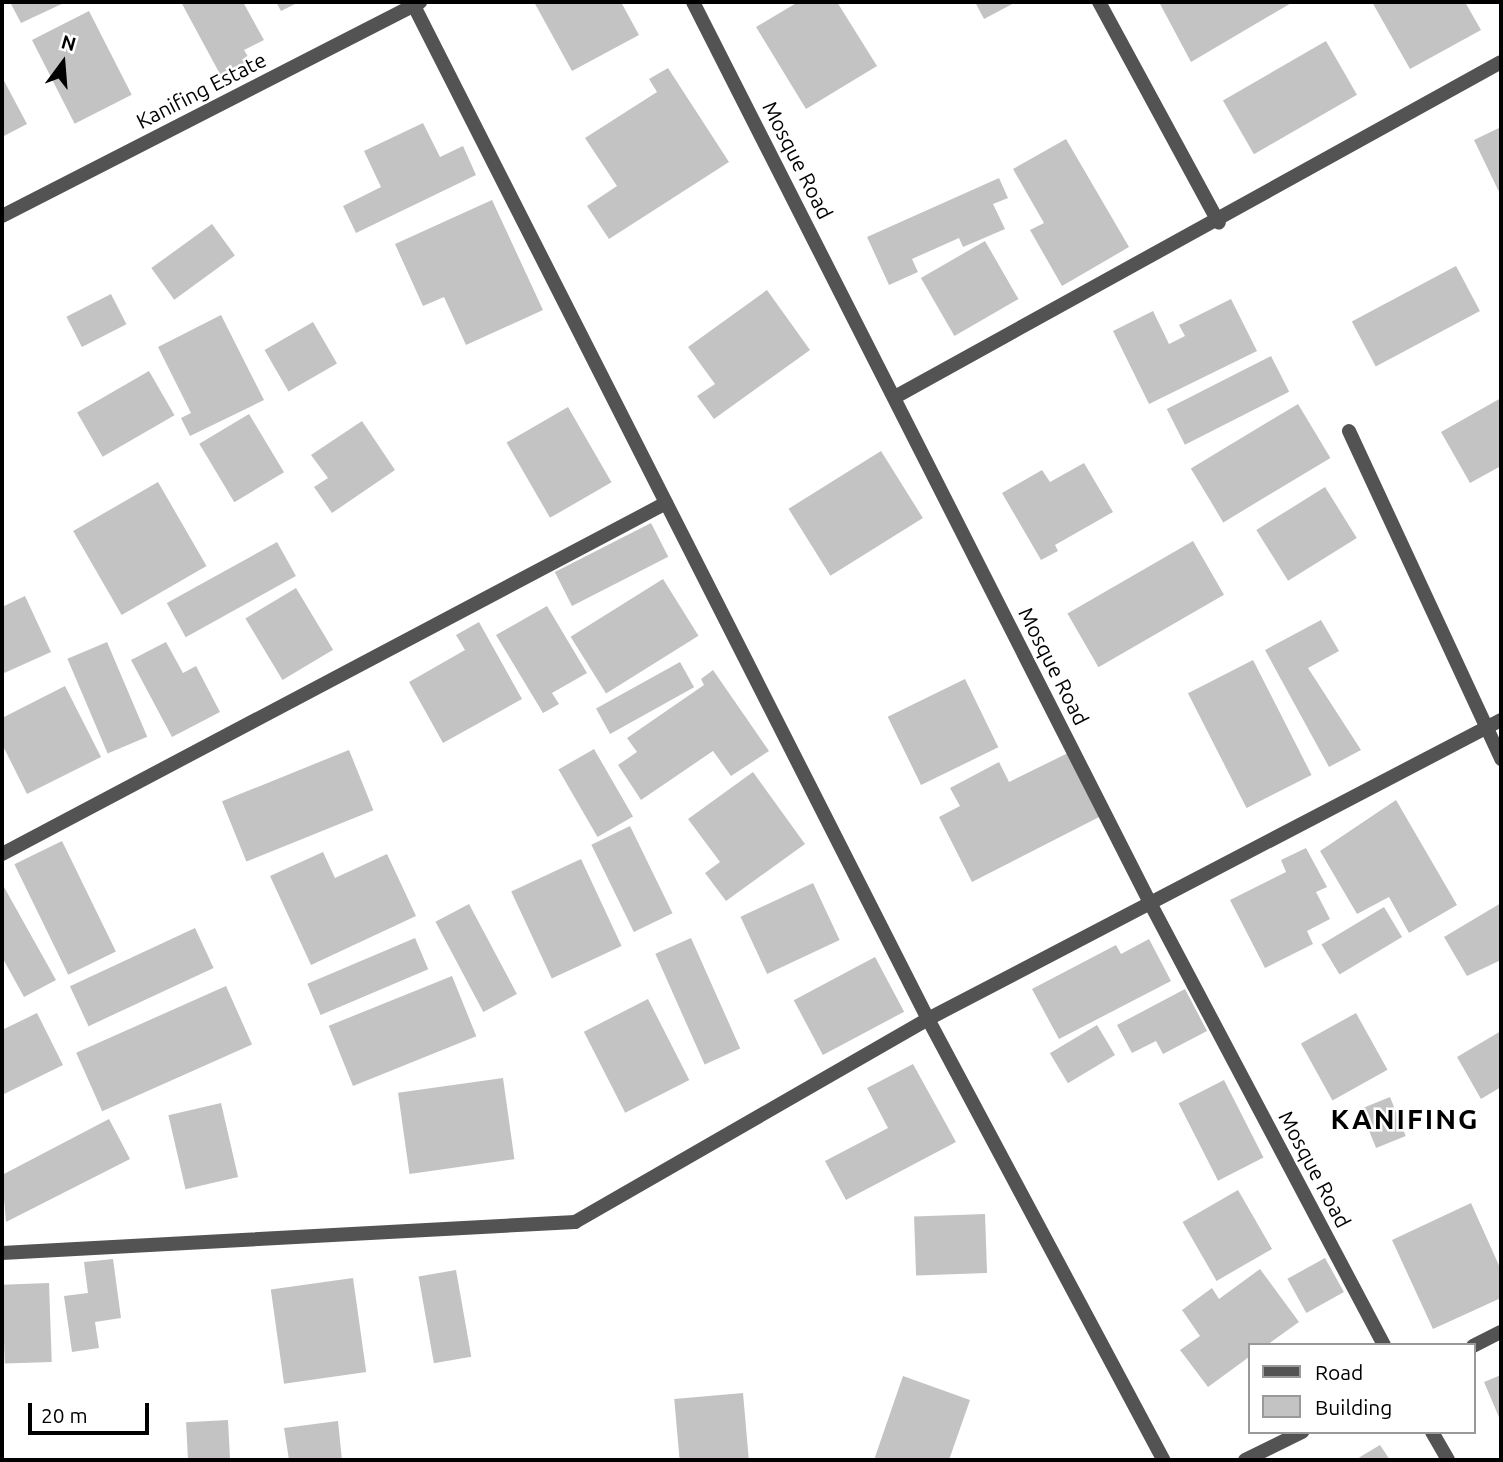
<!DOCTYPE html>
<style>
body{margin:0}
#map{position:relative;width:1503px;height:1462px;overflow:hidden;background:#fff;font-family:Ubuntu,sans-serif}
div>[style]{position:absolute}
.building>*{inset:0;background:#c3c3c3;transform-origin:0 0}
.service>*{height:14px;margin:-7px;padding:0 7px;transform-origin:7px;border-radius:7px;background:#535353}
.minor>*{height:14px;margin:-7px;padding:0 7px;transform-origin:7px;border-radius:7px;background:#535353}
.tertiary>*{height:14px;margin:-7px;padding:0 7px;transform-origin:7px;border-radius:7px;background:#535353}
span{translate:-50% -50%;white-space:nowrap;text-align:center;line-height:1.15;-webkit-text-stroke:5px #fff;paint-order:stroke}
.street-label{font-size:21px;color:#000}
.district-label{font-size:28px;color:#000;font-weight:700;letter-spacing:2px}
.frame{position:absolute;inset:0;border:4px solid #000;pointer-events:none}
.legend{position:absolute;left:1248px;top:1343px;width:228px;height:91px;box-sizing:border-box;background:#fff;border:2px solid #999;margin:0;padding:9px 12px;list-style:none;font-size:21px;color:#000}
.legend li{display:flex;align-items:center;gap:14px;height:35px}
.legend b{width:35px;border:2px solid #999}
.north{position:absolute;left:28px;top:28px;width:70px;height:70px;-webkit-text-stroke:5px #fff;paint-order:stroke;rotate:16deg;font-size:19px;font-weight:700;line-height:28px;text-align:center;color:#000}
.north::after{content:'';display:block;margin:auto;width:24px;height:32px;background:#000;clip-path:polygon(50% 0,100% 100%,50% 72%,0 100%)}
.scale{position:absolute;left:28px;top:1403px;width:121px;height:32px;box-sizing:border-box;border:4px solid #000;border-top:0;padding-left:9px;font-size:21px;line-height:24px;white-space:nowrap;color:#000;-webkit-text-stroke:5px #fff;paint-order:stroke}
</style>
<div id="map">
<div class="building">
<i style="clip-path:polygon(10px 2px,66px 2px,21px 23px)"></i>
<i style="clip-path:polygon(181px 2px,243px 2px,264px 40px,244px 50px,250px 60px,221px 76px)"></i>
<i style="clip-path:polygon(276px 2px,299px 2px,281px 11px)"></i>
<i style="clip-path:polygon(534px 2px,621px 2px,639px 35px,572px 71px)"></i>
<i style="clip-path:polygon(798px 2px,837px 2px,877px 66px,806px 109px,756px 27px)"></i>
<i style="clip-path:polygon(975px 2px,1016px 2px,984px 19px)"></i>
<i style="clip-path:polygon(1159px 2px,1293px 2px,1191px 62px)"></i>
<i style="clip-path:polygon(1372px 2px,1465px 2px,1481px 30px,1410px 69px)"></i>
<i style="left:89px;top:11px;width:94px;height:64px;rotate:63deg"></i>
<i style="left:1326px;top:41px;width:62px;height:119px;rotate:60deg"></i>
<i style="clip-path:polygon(668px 68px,729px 162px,609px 239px,587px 206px,617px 186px,585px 138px,657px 92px,649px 79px)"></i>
<i style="clip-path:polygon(2px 77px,27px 124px,2px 137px)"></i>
<i style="clip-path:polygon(423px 123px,440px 157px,463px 146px,476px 175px,356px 233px,343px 206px,381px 187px,364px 151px)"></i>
<i style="clip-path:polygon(1501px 127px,1501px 196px,1474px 140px)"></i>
<i style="clip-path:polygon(1066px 139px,1129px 247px,1062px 286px,1030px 230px,1044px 223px,1013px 169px)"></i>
<i style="clip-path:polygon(999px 178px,1008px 198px,993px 204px,1005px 229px,963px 247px,959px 238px,912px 259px,918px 272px,889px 285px,867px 237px)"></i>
<i style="clip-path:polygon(492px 200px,543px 310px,466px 345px,444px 297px,423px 306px,395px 244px)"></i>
<i style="left:212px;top:224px;width:39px;height:75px;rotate:54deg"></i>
<i style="left:985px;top:241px;width:67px;height:74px;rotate:60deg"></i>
<i style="left:1456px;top:266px;width:51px;height:118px;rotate:62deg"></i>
<i style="clip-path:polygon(767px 290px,810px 350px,714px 419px,697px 396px,715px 384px,688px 347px)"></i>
<i style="left:111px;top:294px;width:34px;height:50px;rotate:63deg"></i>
<i style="clip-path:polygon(1231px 299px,1257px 351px,1149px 404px,1113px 331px,1153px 311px,1169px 344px,1185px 336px,1179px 325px)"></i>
<i style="clip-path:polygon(221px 315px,264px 400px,190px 436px,181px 418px,191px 413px,158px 347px)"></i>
<i style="left:313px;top:322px;width:48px;height:56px;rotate:60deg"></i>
<i style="left:1271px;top:356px;width:40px;height:117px;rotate:63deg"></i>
<i style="left:149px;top:371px;width:51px;height:83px;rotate:60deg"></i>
<i style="clip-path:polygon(1501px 398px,1501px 466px,1470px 483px,1441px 432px)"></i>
<i style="left:1298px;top:404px;width:63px;height:125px;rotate:59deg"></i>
<i style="left:568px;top:407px;width:87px;height:71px;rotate:60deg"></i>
<i style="left:249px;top:414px;width:68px;height:58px;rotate:59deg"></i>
<i style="clip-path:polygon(362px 421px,395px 470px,332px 513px,314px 487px,328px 478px,311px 455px)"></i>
<i style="left:881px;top:451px;width:79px;height:109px;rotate:58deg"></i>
<i style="clip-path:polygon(1084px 463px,1113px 512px,1055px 545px,1058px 551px,1041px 560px,1002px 493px,1042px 470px,1050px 482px)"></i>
<i style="left:158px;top:482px;width:97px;height:98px;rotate:60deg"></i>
<i style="left:1325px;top:487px;width:60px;height:81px;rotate:58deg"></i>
<i style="left:651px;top:523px;width:38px;height:108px;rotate:63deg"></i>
<i style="left:1193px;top:541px;width:62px;height:145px;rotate:60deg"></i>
<i style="left:277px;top:542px;width:39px;height:126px;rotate:61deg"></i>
<i style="left:663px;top:579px;width:67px;height:109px;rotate:58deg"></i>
<i style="left:296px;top:588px;width:72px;height:59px;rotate:59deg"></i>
<i style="clip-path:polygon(25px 596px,51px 652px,2px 674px,2px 607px)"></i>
<i style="clip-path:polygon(547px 606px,587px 673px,552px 693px,559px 704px,543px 713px,496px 635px)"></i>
<i style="clip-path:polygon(1321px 620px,1339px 651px,1308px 668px,1361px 750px,1329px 767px,1265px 650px)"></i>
<i style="clip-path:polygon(479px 622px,522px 699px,443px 743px,409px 682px,465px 650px,456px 635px)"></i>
<i style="left:107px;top:642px;width:103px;height:43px;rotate:67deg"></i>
<i style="clip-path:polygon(166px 642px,183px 673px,196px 666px,220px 712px,172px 737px,131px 660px)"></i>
<i style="left:1253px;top:660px;width:129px;height:73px;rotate:63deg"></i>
<i style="left:680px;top:662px;width:29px;height:96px;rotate:61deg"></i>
<i style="clip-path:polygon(713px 670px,769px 751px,731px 776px,713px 751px,641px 800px,618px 765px,637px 752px,627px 738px,704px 685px,701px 679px)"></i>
<i style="left:965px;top:679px;width:76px;height:86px;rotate:64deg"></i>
<i style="clip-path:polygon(65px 686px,101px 757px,27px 794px,2px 744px,2px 718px)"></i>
<i style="left:594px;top:749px;width:78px;height:41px;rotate:60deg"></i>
<i style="left:349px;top:750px;width:65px;height:137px;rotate:68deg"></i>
<i style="clip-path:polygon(1072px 751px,1105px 814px,972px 882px,939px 817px,960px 806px,950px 788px,999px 762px,1009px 782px)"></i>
<i style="clip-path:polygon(753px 772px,805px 844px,726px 901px,705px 873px,720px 862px,688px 819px)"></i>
<i style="clip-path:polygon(1396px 800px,1457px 905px,1409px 933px,1389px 897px,1357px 914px,1320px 851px)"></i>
<i style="left:630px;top:826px;width:97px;height:43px;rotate:64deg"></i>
<i style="left:62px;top:841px;width:123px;height:53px;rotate:64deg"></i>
<i style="clip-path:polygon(1306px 848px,1327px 887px,1316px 892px,1330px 919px,1307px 931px,1313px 944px,1265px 968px,1230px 900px,1286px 872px,1281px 860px)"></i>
<i style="clip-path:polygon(323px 852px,335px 878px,387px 854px,416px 916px,311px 965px,270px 876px)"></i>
<i style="left:581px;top:859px;width:96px;height:77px;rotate:65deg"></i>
<i style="left:813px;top:883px;width:63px;height:80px;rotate:65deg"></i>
<i style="clip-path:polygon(4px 887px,56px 980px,24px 997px,2px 957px)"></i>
<i style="clip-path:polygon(1501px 903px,1501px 960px,1467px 976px,1444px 937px)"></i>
<i style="left:469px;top:904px;width:102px;height:38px;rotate:62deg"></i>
<i style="left:1384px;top:907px;width:35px;height:73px;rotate:59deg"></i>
<i style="left:195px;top:928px;width:44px;height:138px;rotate:65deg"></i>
<i style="left:415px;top:938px;width:34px;height:117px;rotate:67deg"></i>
<i style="left:691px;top:938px;width:121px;height:39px;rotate:66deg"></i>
<i style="clip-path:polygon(1149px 939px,1171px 981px,1059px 1039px,1032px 989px,1116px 945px,1121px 954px)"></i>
<i style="left:875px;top:957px;width:62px;height:92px;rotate:62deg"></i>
<i style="left:452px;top:976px;width:65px;height:133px;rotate:68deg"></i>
<i style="left:226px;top:986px;width:64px;height:164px;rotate:66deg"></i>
<i style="clip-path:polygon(1185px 989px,1207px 1031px,1163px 1054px,1156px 1041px,1132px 1053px,1117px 1025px)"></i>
<i style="left:648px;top:999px;width:91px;height:72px;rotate:63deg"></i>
<i style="clip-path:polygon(37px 1013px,63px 1065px,2px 1095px,2px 1030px)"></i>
<i style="left:1356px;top:1013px;width:65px;height:63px;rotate:61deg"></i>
<i style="left:1097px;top:1025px;width:35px;height:55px;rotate:59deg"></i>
<i style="clip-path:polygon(1501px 1031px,1501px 1087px,1481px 1099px,1457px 1057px)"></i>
<i style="clip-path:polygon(913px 1064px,956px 1142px,846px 1200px,825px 1161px,888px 1128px,867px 1088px)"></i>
<i style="left:503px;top:1078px;width:82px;height:106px;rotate:82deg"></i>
<i style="left:1224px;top:1080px;width:87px;height:51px;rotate:63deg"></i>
<i style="left:1390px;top:1097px;width:42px;height:32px;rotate:68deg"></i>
<i style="left:221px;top:1103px;width:76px;height:54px;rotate:77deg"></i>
<i style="clip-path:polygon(109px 1119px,130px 1159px,6px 1222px,2px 1175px)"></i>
<i style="left:1238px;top:1190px;width:68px;height:64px;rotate:60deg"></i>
<i style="clip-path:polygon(1471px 1203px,1501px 1270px,1501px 1298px,1433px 1329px,1392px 1240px)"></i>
<i style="left:985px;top:1214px;width:59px;height:71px;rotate:88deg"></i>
<i style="left:1325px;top:1258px;width:39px;height:43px;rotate:61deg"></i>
<i style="clip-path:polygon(113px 1259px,121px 1318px,95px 1322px,99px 1348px,72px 1352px,64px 1296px,88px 1293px,84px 1262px)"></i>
<i style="clip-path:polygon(1260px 1269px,1299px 1322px,1267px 1345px,1249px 1345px,1249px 1357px,1208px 1387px,1180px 1350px,1200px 1336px,1182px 1310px,1212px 1288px,1219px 1299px)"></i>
<i style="left:456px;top:1270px;width:88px;height:38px;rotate:80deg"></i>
<i style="left:353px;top:1278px;width:95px;height:83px;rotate:82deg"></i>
<i style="left:49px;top:1283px;width:79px;height:47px;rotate:88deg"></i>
<i style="clip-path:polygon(1501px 1375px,1501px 1422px,1484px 1382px)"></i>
<i style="clip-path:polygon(903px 1376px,970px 1400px,949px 1460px,874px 1460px)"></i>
<i style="left:743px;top:1393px;width:67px;height:69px;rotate:85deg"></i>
<i style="left:228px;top:1420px;width:40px;height:42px;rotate:87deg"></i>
<i style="clip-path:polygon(338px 1421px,342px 1460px,289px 1460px,284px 1428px)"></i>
<i style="clip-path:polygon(1380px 1445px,1390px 1460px,1355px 1460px)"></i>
</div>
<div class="service">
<i style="left:1473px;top:1346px;width:31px;rotate:-27deg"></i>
<i style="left:1245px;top:1460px;width:64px;rotate:-26.2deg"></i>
</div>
<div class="minor">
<i style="left:693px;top:2px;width:1008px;rotate:63.1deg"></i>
<i style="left:1149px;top:901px;width:502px;rotate:62.11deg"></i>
<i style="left:1099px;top:2px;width:251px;rotate:61.5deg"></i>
<i style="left:2px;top:216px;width:470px;rotate:-27.1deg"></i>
<i style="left:895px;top:397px;width:692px;rotate:-28.93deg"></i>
<i style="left:1349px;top:431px;width:362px;rotate:65.1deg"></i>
<i style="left:2px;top:854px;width:751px;rotate:-27.86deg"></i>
<i style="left:2px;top:1253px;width:574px;rotate:-3.1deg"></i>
<i style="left:575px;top:1222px;width:407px;rotate:-29.9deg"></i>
<i style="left:928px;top:1019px;width:646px;rotate:-27.56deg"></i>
<i style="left:1432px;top:1432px;width:32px;rotate:60deg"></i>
</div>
<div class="tertiary">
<i style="left:412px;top:2px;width:1140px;rotate:63.1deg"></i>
<i style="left:928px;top:1019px;width:500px;rotate:61.9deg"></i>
</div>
<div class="street-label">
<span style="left:201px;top:90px;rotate:-27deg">Kanifing Estate</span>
<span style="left:798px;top:160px;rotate:63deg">Mosque Road</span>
<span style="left:1054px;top:666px;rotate:63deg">Mosque Road</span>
<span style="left:1315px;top:1169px;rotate:62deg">Mosque Road</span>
</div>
<div class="district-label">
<span style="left:1405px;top:1119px">KANIFING</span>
</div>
<div class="frame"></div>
<ul class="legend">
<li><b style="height:9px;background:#535353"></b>Road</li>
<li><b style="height:19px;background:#c3c3c3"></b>Building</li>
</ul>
<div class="north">N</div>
<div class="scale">20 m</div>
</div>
